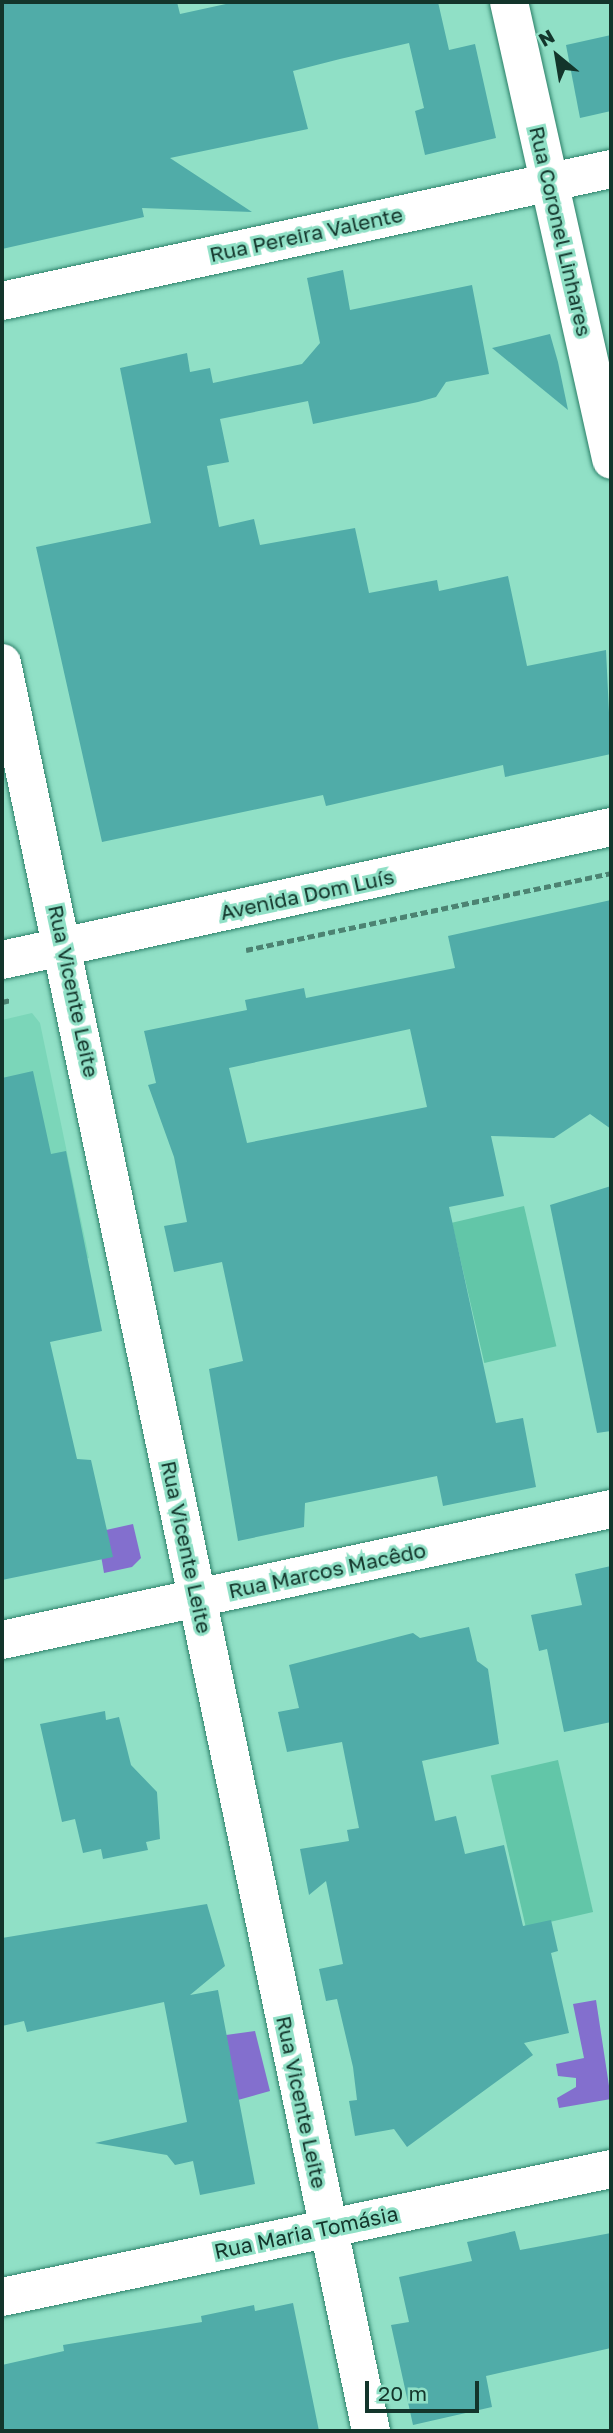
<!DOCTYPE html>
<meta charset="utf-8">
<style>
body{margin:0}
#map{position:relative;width:613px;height:2433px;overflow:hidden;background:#90e0c6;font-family:"Golos Text",sans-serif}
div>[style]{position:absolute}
.built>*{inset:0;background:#7bd6b9}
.green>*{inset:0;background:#62c6a8;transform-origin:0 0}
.water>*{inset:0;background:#836fce}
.building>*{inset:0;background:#50aca8}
.path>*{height:4.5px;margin-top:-2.25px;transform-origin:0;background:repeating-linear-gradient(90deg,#4c8372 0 7px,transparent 0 10.5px)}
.roads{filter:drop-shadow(0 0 2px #2b7f68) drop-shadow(0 0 2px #2b7f68)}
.street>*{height:38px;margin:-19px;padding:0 19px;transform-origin:19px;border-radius:19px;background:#fff}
.primary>*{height:38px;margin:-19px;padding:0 19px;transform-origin:19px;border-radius:19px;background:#fff}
span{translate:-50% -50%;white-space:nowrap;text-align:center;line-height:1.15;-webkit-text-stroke:6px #90e0c6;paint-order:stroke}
.street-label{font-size:21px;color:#13352b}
.frame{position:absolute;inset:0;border:4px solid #13352b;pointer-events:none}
.north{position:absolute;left:522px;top:21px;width:70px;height:70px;-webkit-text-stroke:5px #90e0c6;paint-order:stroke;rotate:330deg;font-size:19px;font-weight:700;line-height:28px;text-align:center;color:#13352b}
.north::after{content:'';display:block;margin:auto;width:24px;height:32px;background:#13352b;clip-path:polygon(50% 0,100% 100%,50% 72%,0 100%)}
.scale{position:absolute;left:365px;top:2381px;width:114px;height:32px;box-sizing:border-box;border:4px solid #13352b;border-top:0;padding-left:9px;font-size:21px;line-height:24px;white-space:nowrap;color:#13352b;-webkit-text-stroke:5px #90e0c6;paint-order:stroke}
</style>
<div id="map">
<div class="built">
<i style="clip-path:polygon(32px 1013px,40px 1023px,89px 1258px,2px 1278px,2px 1020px)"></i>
</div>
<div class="green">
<i style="left:524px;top:1206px;width:144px;height:74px;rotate:77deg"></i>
<i style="left:558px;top:1760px;width:156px;height:69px;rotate:77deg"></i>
</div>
<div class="water">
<i style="clip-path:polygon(133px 1524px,141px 1558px,132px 1567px,104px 1573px,97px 1532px)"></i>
<i style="clip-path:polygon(596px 2000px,611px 2099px,559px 2108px,557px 2098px,576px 2087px,576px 2078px,558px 2076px,556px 2064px,584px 2058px,573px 2004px)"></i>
<i style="clip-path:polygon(255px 2031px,270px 2091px,238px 2100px,226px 2035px)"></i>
</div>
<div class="building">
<i style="clip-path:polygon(2px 2px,177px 2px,180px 14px,235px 2px,438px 2px,449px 50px,475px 44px,496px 138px,425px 155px,415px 111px,424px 108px,409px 43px,340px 59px,293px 71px,308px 129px,170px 158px,252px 212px,142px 208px,144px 217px,2px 249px)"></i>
<i style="clip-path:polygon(611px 35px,611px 111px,580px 118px,566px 45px)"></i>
<i style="clip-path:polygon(343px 270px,350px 310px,472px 285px,489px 374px,446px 382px,436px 397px,418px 402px,313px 424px,308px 401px,220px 419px,229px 462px,207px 466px,219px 527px,254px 519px,260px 545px,355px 528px,369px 593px,437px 580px,439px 591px,508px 576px,527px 666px,606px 650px,611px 754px,505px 777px,503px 765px,326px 806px,323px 795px,102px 842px,36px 547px,151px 523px,120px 368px,187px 353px,190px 372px,210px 368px,213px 383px,302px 364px,320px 343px,307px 278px)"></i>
<i style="clip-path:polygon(550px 334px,558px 362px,568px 410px,492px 348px)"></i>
<i style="clip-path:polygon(evenodd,611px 900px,611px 1129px,590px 1114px,554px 1138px,491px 1136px,504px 1196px,449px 1207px,496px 1423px,523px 1418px,536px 1487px,443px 1506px,437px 1476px,305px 1503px,304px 1527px,238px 1541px,209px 1369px,243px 1361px,222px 1262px,174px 1272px,164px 1226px,187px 1222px,174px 1157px,148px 1085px,156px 1083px,144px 1031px,247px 1010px,245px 1000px,304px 988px,306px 998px,455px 968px,448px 936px,611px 900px,410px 1029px,427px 1107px,247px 1143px,229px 1068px,410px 1029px)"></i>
<i style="clip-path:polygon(33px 1071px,51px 1154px,66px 1151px,102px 1331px,50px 1342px,77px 1459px,91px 1460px,113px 1557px,2px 1580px,2px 1078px)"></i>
<i style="clip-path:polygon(611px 1186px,611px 1431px,597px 1433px,550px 1205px)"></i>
<i style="clip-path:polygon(611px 1566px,611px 1722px,564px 1732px,547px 1649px,539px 1651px,531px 1615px,582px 1605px,575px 1574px)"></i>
<i style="clip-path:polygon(469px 1627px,477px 1661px,488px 1669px,499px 1744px,422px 1761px,435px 1821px,456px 1816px,465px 1854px,504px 1845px,523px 1926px,551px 1920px,558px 1951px,551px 1953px,569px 2033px,524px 2043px,533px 2055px,407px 2147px,394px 2129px,355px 2136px,349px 2101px,357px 2100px,353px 2067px,337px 1999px,326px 2001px,319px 1969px,343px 1964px,326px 1881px,309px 1895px,300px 1849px,349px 1841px,347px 1830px,359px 1828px,342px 1742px,287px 1752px,278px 1712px,299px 1708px,289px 1665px,413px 1633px,420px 1638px)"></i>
<i style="clip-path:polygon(105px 1711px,106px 1720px,119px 1717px,131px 1765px,157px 1792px,160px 1839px,146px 1842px,148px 1850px,103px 1859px,101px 1849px,83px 1853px,75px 1819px,62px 1822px,40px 1724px)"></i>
<i style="clip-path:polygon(207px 1904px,225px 1966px,190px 1995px,218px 1990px,255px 2184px,200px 2195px,193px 2161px,175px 2165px,167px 2155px,95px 2143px,187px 2122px,164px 2002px,27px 2032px,24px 2021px,2px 2026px,2px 1938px)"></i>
<i style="clip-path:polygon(515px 2231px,520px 2250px,611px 2233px,611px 2348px,486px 2376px,492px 2407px,413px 2425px,391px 2325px,409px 2322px,399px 2277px,472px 2261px,467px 2242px)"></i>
<i style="clip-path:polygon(293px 2303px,319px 2431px,2px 2431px,2px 2365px,64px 2351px,63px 2345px,202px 2322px,201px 2316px,254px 2305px,255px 2311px)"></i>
</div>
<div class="path">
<i style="left:246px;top:950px;width:373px;rotate:-11.9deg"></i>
<i style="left:2px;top:1002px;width:9px;rotate:-13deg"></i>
</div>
<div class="roads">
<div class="street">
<i style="left:509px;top:2px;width:469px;rotate:77.4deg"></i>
<i style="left:2px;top:301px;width:623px;rotate:-12.23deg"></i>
<i style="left:2px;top:663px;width:1806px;rotate:78.21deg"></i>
<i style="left:2px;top:1640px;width:623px;rotate:-12.14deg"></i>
<i style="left:2px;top:2297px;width:622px;rotate:-11.87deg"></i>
</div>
<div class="primary">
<i style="left:2px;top:960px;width:623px;rotate:-12.32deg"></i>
</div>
</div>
<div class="street-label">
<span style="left:561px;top:231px;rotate:77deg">Rua Coronel Linhares</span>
<span style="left:306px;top:234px;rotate:-12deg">Rua Pereira Valente</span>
<span style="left:307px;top:894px;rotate:-12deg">Avenida Dom Luís</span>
<span style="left:74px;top:991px;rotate:78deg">Rua Vicente Leite</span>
<span style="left:187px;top:1547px;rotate:78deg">Rua Vicente Leite</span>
<span style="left:327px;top:1570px;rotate:-12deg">Rua Marcos Macêdo</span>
<span style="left:302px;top:2102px;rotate:78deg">Rua Vicente Leite</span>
<span style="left:306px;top:2232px;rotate:-12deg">Rua Maria Tomásia</span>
</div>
<div class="frame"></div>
<div class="north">N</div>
<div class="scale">20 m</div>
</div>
